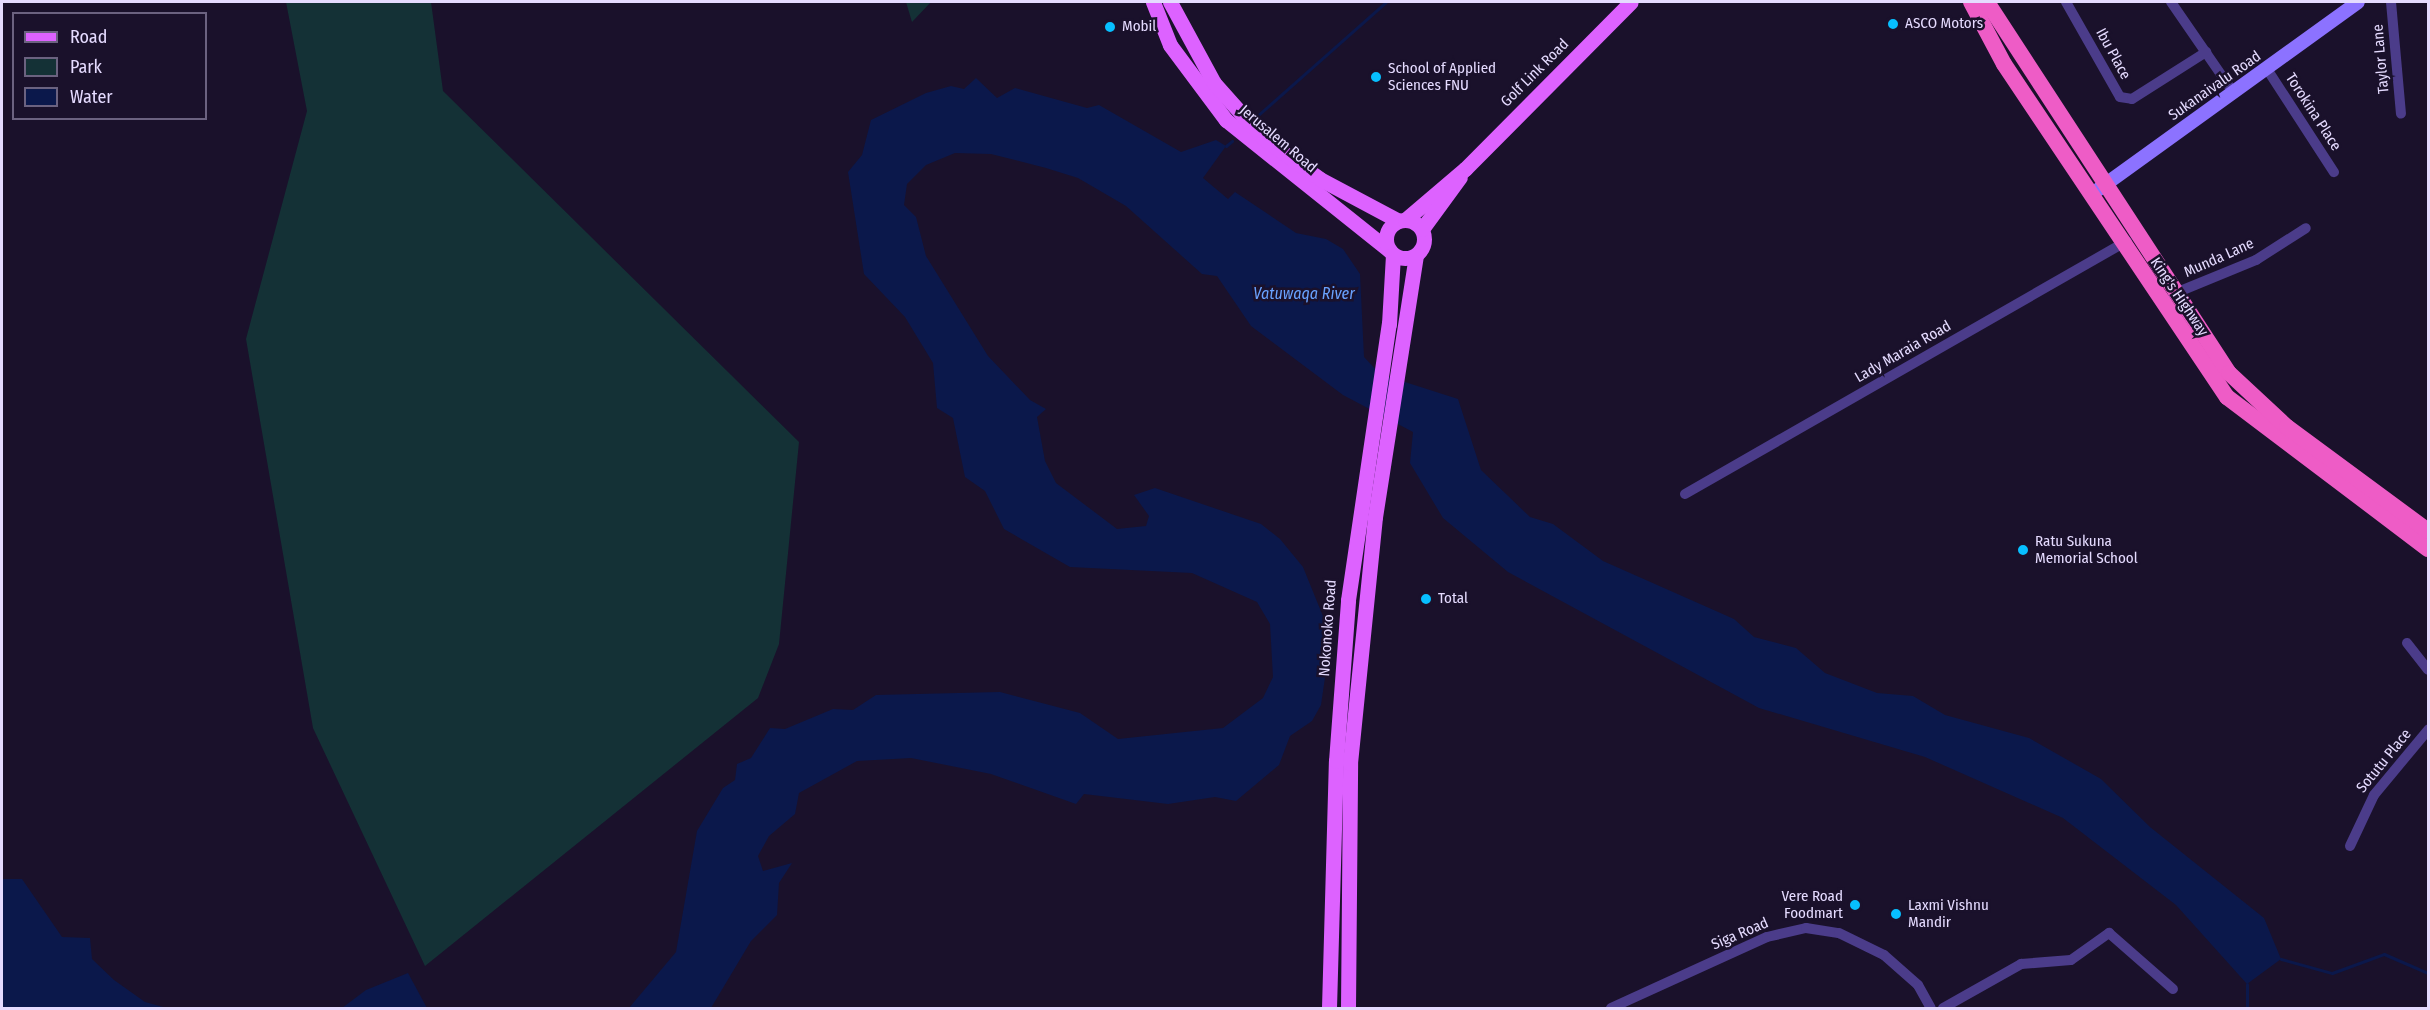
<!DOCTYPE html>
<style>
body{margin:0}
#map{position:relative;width:2430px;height:1010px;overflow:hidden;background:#1a112b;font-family:"Fira Sans Condensed",sans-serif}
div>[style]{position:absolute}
.green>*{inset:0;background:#143136}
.water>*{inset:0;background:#0b184b}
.stream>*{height:3px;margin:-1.5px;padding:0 1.5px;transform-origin:1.5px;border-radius:1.5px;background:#0b184b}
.minor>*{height:10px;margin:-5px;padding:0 5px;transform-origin:5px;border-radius:5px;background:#4b3c8a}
.secondary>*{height:14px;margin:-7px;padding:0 7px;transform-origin:7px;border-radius:7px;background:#8c72ff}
.primary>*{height:15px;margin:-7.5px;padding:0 7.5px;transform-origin:7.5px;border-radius:7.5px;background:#dd62ff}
.primary>.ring{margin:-7.5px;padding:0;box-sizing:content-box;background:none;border:15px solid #dd62ff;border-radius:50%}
.trunk>*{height:16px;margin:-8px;padding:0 8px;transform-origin:8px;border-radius:8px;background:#ee5cc6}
.dots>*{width:16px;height:16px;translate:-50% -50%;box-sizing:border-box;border:3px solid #1a112b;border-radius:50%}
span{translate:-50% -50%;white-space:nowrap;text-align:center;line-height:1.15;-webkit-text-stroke:5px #1a112b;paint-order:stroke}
.poi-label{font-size:15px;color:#e5dbff}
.left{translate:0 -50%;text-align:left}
.right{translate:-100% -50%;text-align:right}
.street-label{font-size:15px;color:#e5dbff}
.water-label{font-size:16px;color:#69a2ff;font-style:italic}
.frame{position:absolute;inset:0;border:3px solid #e5dbff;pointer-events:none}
.legend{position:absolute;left:12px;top:12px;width:195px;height:108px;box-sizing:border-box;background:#1a112b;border:2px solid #6b6280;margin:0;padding:8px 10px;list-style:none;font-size:18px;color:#e5dbff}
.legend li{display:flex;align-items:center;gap:12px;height:30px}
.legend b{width:30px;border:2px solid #6b6280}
</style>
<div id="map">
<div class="green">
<i style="clip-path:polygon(286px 2px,431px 2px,443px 91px,799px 442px,779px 644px,758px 698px,425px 966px,313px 728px,246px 339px,307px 111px)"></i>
<i style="clip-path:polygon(906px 2px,931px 2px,912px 22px)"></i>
</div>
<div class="water">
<i style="clip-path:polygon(976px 78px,997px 98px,1015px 88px,1087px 108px,1099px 105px,1181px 152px,1216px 140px,1226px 146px,1203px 178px,1228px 199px,1235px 192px,1296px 233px,1326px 239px,1343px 249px,1360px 274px,1364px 357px,1380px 374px,1458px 399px,1481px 470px,1530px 517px,1553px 524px,1603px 561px,1734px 619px,1754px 637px,1796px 648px,1825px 673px,1877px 693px,1913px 696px,1945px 715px,2029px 738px,2101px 779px,2150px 827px,2264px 918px,2281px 959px,2247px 984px,2176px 905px,2063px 818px,1925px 757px,1759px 708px,1508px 572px,1443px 518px,1410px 463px,1413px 432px,1343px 395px,1251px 326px,1217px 276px,1202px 274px,1126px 206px,1078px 178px,1046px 168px,991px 154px,955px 153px,926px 165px,907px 184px,904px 205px,916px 217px,926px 256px,988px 356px,1030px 400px,1046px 409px,1037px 417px,1045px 461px,1056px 483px,1117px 529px,1146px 526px,1149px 516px,1134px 495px,1155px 488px,1261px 524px,1280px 539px,1303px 567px,1331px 636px,1321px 705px,1312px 721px,1290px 736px,1279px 765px,1236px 801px,1215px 797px,1168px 804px,1084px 794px,1076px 804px,991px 774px,911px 758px,857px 761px,799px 793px,795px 814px,769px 836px,758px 856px,763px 871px,792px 863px,779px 883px,777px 915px,751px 941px,711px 1008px,629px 1008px,676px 952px,697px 831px,723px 788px,735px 780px,737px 764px,751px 758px,770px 728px,785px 729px,833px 709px,853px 710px,876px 695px,1000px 692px,1080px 713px,1118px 739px,1223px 728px,1263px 698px,1273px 677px,1270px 624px,1257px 602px,1192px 573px,1070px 567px,1004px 529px,985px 491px,965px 477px,953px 418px,937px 408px,933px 363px,905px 317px,864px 274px,848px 172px,862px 155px,871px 120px,926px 93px,951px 86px,964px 89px)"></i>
<i style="clip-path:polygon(2px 879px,22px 879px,62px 937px,90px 938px,92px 959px,114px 980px,145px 1002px,167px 1008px,2px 1008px)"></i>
<i style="clip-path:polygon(408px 973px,427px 1008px,342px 1008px,366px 990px)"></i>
</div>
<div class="stream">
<i style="left:1257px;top:116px;width:172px;rotate:-41.5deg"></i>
<i style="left:1226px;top:146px;width:8px;rotate:-40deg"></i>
<i style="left:2281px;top:959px;width:53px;rotate:15.4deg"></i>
<i style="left:2332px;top:973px;width:55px;rotate:-20.1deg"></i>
<i style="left:2384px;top:954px;width:48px;rotate:23.4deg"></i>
<i style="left:2247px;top:984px;width:24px;rotate:90deg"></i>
</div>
<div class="minor">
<i style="left:2066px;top:2px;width:109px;rotate:60.4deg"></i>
<i style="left:2120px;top:97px;width:12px;rotate:9deg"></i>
<i style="left:2132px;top:99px;width:88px;rotate:-32.4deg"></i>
<i style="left:2171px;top:2px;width:109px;rotate:55.4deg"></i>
<i style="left:2391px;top:2px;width:112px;rotate:84.9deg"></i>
<i style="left:2267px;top:69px;width:123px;rotate:57deg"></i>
<i style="left:2173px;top:294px;width:90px;rotate:-22.3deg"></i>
<i style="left:2256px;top:260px;width:59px;rotate:-32.6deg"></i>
<i style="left:1685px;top:494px;width:509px;rotate:-29.79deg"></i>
<i style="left:2407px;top:643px;width:34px;rotate:52deg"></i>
<i style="left:2350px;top:846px;width:56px;rotate:-64.8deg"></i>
<i style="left:2374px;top:795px;width:85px;rotate:-50.3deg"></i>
<i style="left:1611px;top:1008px;width:171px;rotate:-24.5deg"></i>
<i style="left:1767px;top:937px;width:40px;rotate:-13deg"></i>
<i style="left:1806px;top:928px;width:33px;rotate:9deg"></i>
<i style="left:1839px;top:933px;width:50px;rotate:26.1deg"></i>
<i style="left:1884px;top:955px;width:45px;rotate:41.4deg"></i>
<i style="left:1918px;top:985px;width:26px;rotate:61deg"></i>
<i style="left:1943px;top:1008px;width:90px;rotate:-29.4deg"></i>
<i style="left:2021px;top:964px;width:50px;rotate:-4.6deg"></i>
<i style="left:2071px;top:960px;width:47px;rotate:-35.4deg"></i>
<i style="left:2109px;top:933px;width:85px;rotate:41.2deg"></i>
</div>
<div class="secondary">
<i style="left:2099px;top:189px;width:319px;rotate:-35.8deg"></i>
</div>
<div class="primary">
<i style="left:1153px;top:2px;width:46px;rotate:68.4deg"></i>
<i style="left:1170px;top:45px;width:94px;rotate:53.3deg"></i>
<i style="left:1226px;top:120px;width:210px;rotate:38.6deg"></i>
<i style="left:1170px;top:2px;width:92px;rotate:61.5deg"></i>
<i style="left:1214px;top:83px;width:74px;rotate:48.3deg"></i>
<i style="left:1263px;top:138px;width:70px;rotate:35.7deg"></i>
<i style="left:1320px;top:179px;width:89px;rotate:28deg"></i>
<i class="ring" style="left:1386px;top:220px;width:23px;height:23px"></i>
<i style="left:1405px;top:220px;width:79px;rotate:-40.4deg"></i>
<i style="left:1465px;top:169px;width:235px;rotate:-45.2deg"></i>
<i style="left:1422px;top:229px;width:64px;rotate:-53.8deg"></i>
<i style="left:1329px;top:1008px;width:247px;rotate:-88.4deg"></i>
<i style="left:1336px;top:761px;width:161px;rotate:-85.7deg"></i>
<i style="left:1348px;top:600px;width:279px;rotate:-81.6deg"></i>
<i style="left:1389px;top:324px;width:70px;rotate:-86.7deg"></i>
<i style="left:1348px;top:1008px;width:245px;rotate:-89.5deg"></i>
<i style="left:1350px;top:763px;width:247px;rotate:-84.2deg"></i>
<i style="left:1375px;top:517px;width:265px;rotate:-81.1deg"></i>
</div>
<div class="trunk">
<i style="left:1971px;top:2px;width:70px;rotate:62deg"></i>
<i style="left:2004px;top:64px;width:401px;rotate:56.2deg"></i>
<i style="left:2227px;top:397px;width:252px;rotate:37.1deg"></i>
<i style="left:1987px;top:2px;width:443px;rotate:56.9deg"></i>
<i style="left:2229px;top:373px;width:79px;rotate:43deg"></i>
<i style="left:2287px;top:427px;width:175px;rotate:36.4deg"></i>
</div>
<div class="dots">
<i style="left:1893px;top:24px;background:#07bfff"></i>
<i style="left:1110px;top:27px;background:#07bfff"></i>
<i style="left:1376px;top:77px;background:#07bfff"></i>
<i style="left:2023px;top:550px;background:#07bfff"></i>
<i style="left:1426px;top:599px;background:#07bfff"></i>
<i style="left:1855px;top:905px;background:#07bfff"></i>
<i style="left:1896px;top:914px;background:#07bfff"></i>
</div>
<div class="poi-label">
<span class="left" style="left:1905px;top:24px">ASCO Motors</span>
<span class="left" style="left:1122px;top:27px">Mobil</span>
<span class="left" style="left:1388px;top:77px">School of Applied<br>Sciences FNU</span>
<span class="left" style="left:2035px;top:550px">Ratu Sukuna<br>Memorial School</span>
<span class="left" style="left:1438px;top:599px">Total</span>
<span class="right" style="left:1843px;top:905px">Vere Road<br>Foodmart</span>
<span class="left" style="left:1908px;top:914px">Laxmi Vishnu<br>Mandir</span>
</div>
<div class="street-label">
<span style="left:2113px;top:54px;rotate:61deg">Ibu Place</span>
<span style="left:2381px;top:59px;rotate:-95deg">Taylor Lane</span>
<span style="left:1535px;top:73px;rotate:-45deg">Golf Link Road</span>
<span style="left:2215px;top:86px;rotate:-35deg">Sukanaivalu Road</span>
<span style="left:2313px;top:112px;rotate:57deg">Torokina Place</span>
<span style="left:1278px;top:139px;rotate:40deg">Jerusalem Road</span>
<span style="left:2219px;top:258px;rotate:-24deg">Munda Lane</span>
<span style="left:2179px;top:297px;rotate:56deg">King's Highway</span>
<span style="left:1903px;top:352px;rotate:-30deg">Lady Maraia Road</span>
<span style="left:1328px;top:628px;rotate:-86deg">Nokonoko Road</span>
<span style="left:2384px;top:761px;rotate:-51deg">Sotutu Place</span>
<span style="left:1740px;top:934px;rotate:-23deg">Siga Road</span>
</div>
<div class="water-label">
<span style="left:1304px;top:294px">Vatuwaqa River</span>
</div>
<div class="frame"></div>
<ul class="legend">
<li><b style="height:8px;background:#dd62ff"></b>Road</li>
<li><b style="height:16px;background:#143136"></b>Park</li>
<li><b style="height:16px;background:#0b184b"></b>Water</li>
</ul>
</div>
